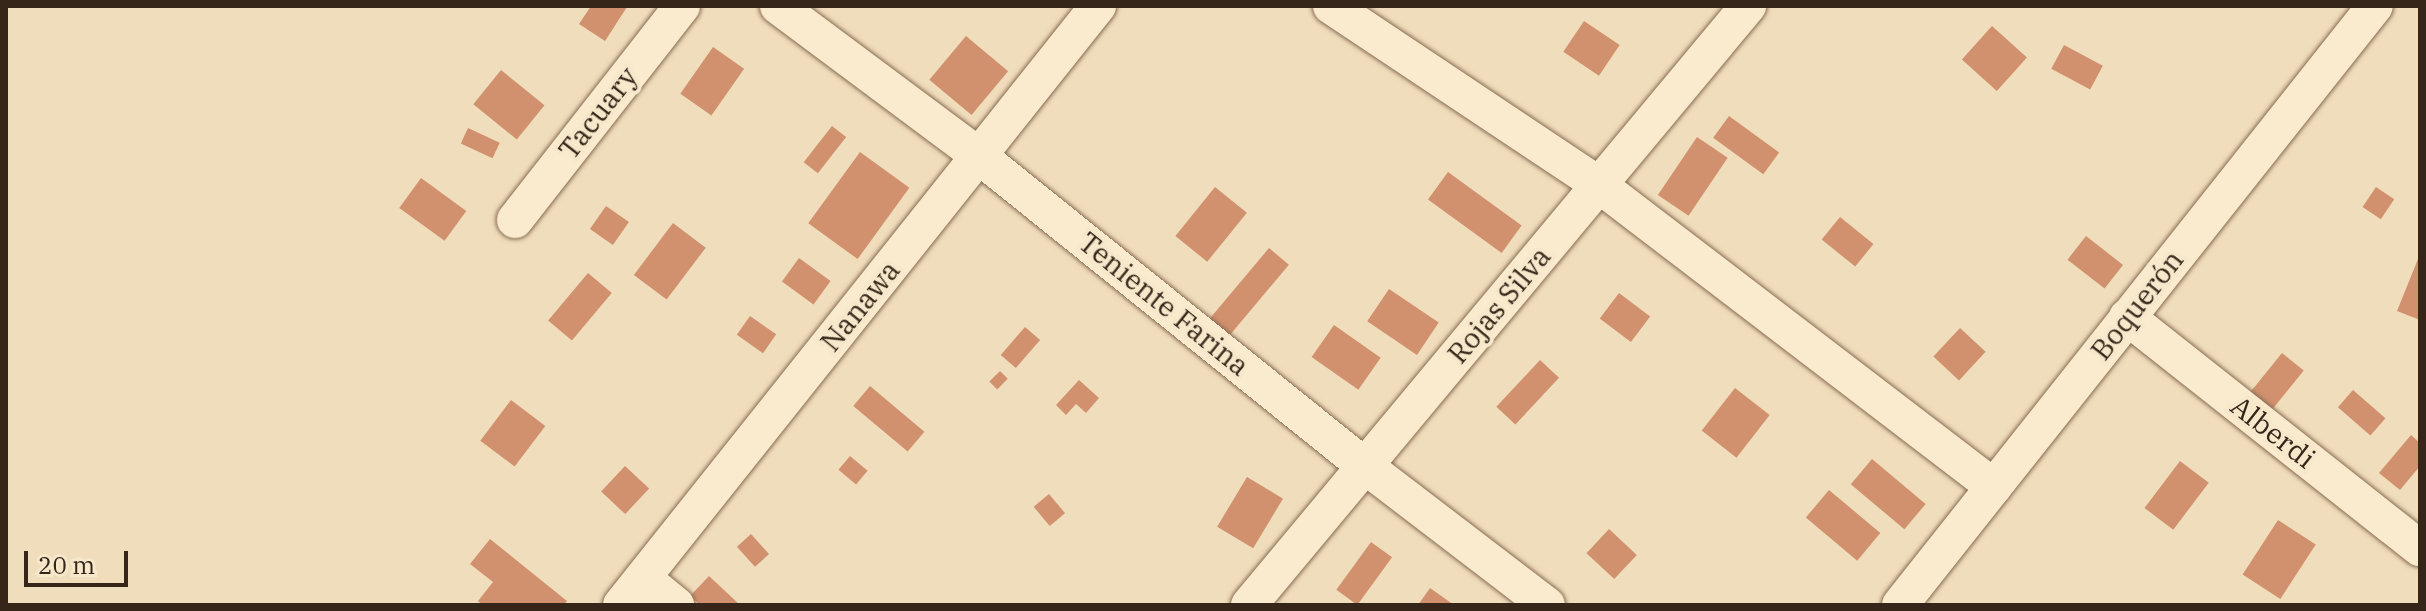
<!DOCTYPE html>
<meta charset="utf-8">
<style>
body{margin:0}
#map{position:relative;width:2426px;height:611px;overflow:hidden;background:#f0ddbb;font-family:"IBM Plex Serif",serif}
div>[style]{position:absolute}
.building>*{inset:0;background:#d1916e;transform-origin:0 0}
.roads{filter:drop-shadow(0 0 2px #886c54) drop-shadow(0 0 2px #886c54)}
.minor>*{height:36px;margin:-18px;padding:0 18px;transform-origin:18px;border-radius:18px;background:#fbebce}
span{translate:-50% -50%;white-space:nowrap;text-align:center;line-height:1.15;-webkit-text-stroke:8px #f7e8cb;paint-order:stroke}
.street-label{font-size:28px;color:#36261a}
.frame{position:absolute;inset:0;border:8px solid #36261a;pointer-events:none}
.scale{position:absolute;left:24px;top:551px;width:104px;height:36px;box-sizing:border-box;border:4px solid #36261a;border-top:0;padding-left:10px;font-size:24px;line-height:28px;white-space:nowrap;color:#36261a;-webkit-text-stroke:6px #f7e8cb;paint-order:stroke}
</style>
<div id="map">
<div class="building">
<i style="clip-path:polygon(591px 6px,627px 7px,605px 41px,579px 24px)"></i>
<i style="left:1584px;top:21px;width:43px;height:37px;rotate:34deg"></i>
<i style="left:1992px;top:26px;width:47px;height:45px;rotate:42deg"></i>
<i style="left:966px;top:36px;width:55px;height:57px;rotate:40deg"></i>
<i style="left:2064px;top:45px;width:44px;height:27px;rotate:28deg"></i>
<i style="left:713px;top:47px;width:38px;height:57px;rotate:35deg"></i>
<i style="left:501px;top:70px;width:56px;height:44px;rotate:39deg"></i>
<i style="left:1729px;top:116px;width:62px;height:27px;rotate:36deg"></i>
<i style="left:832px;top:126px;width:18px;height:46px;rotate:38deg"></i>
<i style="left:468px;top:128px;width:35px;height:17px;rotate:25deg"></i>
<i style="left:1697px;top:137px;width:37px;height:70px;rotate:34deg"></i>
<i style="left:860px;top:152px;width:61px;height:88px;rotate:36deg"></i>
<i style="left:1448px;top:172px;width:91px;height:34px;rotate:36deg"></i>
<i style="left:421px;top:178px;width:56px;height:37px;rotate:36deg"></i>
<i style="left:1215px;top:187px;width:41px;height:63px;rotate:39deg"></i>
<i style="left:2376px;top:187px;width:22px;height:24px;rotate:34deg"></i>
<i style="left:606px;top:206px;width:28px;height:28px;rotate:35deg"></i>
<i style="left:1840px;top:217px;width:43px;height:29px;rotate:39deg"></i>
<i style="left:673px;top:223px;width:41px;height:65px;rotate:37deg"></i>
<i style="left:2086px;top:236px;width:47px;height:30px;rotate:38deg"></i>
<i style="left:1269px;top:248px;width:26px;height:93px;rotate:40deg"></i>
<i style="clip-path:polygon(2420px 254px,2420px 320px,2397px 311px)"></i>
<i style="left:799px;top:258px;width:39px;height:29px;rotate:36deg"></i>
<i style="left:588px;top:273px;width:31px;height:62px;rotate:40deg"></i>
<i style="left:1389px;top:289px;width:60px;height:39px;rotate:34deg"></i>
<i style="left:1619px;top:293px;width:39px;height:32px;rotate:37deg"></i>
<i style="left:750px;top:316px;width:32px;height:23px;rotate:35deg"></i>
<i style="left:1334px;top:325px;width:57px;height:39px;rotate:35deg"></i>
<i style="left:1025px;top:327px;width:20px;height:37px;rotate:41deg"></i>
<i style="left:1960px;top:328px;width:35px;height:39px;rotate:43deg"></i>
<i style="left:2282px;top:353px;width:28px;height:63px;rotate:39deg"></i>
<i style="left:1540px;top:360px;width:26px;height:64px;rotate:43deg"></i>
<i style="left:1000px;top:371px;width:11px;height:15px;rotate:45deg"></i>
<i style="clip-path:polygon(1079px 380px,1099px 398px,1086px 413px,1076px 404px,1066px 415px,1056px 405px)"></i>
<i style="left:870px;top:386px;width:71px;height:26px;rotate:40deg"></i>
<i style="left:1735px;top:388px;width:44px;height:54px;rotate:38deg"></i>
<i style="left:2353px;top:390px;width:43px;height:23px;rotate:41deg"></i>
<i style="left:511px;top:400px;width:43px;height:51px;rotate:37deg"></i>
<i style="clip-path:polygon(2411px 435px,2420px 443px,2420px 466px,2400px 490px,2379px 473px)"></i>
<i style="left:850px;top:456px;width:23px;height:18px;rotate:40deg"></i>
<i style="left:1872px;top:459px;width:70px;height:33px;rotate:40deg"></i>
<i style="left:2180px;top:461px;width:36px;height:59px;rotate:37deg"></i>
<i style="left:625px;top:466px;width:33px;height:35px;rotate:43deg"></i>
<i style="left:1247px;top:477px;width:42px;height:58px;rotate:31deg"></i>
<i style="left:1829px;top:490px;width:67px;height:36px;rotate:40deg"></i>
<i style="left:1049px;top:494px;width:25px;height:20px;rotate:50deg"></i>
<i style="left:2278px;top:520px;width:45px;height:65px;rotate:33deg"></i>
<i style="left:1609px;top:529px;width:38px;height:33px;rotate:43deg"></i>
<i style="left:751px;top:534px;width:27px;height:19px;rotate:48deg"></i>
<i style="clip-path:polygon(490px 539px,567px 601px,564px 605px,482px 605px,478px 601px,493px 582px,470px 564px)"></i>
<i style="left:1371px;top:542px;width:26px;height:59px;rotate:36deg"></i>
<i style="clip-path:polygon(709px 576px,740px 605px,700px 605px,690px 596px)"></i>
<i style="clip-path:polygon(1430px 588px,1454px 605px,1418px 605px)"></i>
</div>
<div class="roads">
<div class="minor">
<i style="left:778px;top:6px;width:251px;rotate:36.7deg"></i>
<i style="left:979px;top:156px;width:495px;rotate:38.8deg"></i>
<i style="left:1365px;top:466px;width:229px;rotate:37.4deg"></i>
<i style="left:1331px;top:6px;width:322px;rotate:33.7deg"></i>
<i style="left:1599px;top:185px;width:497px;rotate:37.4deg"></i>
<i style="left:515px;top:220px;width:271px;rotate:-52deg"></i>
<i style="left:2127px;top:317px;width:373px;rotate:38.3deg"></i>
<i style="left:643px;top:578px;width:43px;rotate:39.3deg"></i>
<i style="left:621px;top:605px;width:766px;rotate:-51.47deg"></i>
<i style="left:1249px;top:605px;width:780px;rotate:-50.2deg"></i>
<i style="left:1900px;top:605px;width:764px;rotate:-51.59deg"></i>
</div>
</div>
<div class="street-label">
<span style="left:598px;top:113px;rotate:-52deg">Tacuary</span>
<span style="left:1164px;top:304px;rotate:39deg">Teniente Farina</span>
<span style="left:1499px;top:305px;rotate:-50deg">Rojas Silva</span>
<span style="left:2137px;top:305px;rotate:-52deg">Boquerón</span>
<span style="left:860px;top:306px;rotate:-51deg">Nanawa</span>
<span style="left:2273px;top:432px;rotate:38deg">Alberdi</span>
</div>
<div class="frame"></div>
<div class="scale">20 m</div>
</div>
